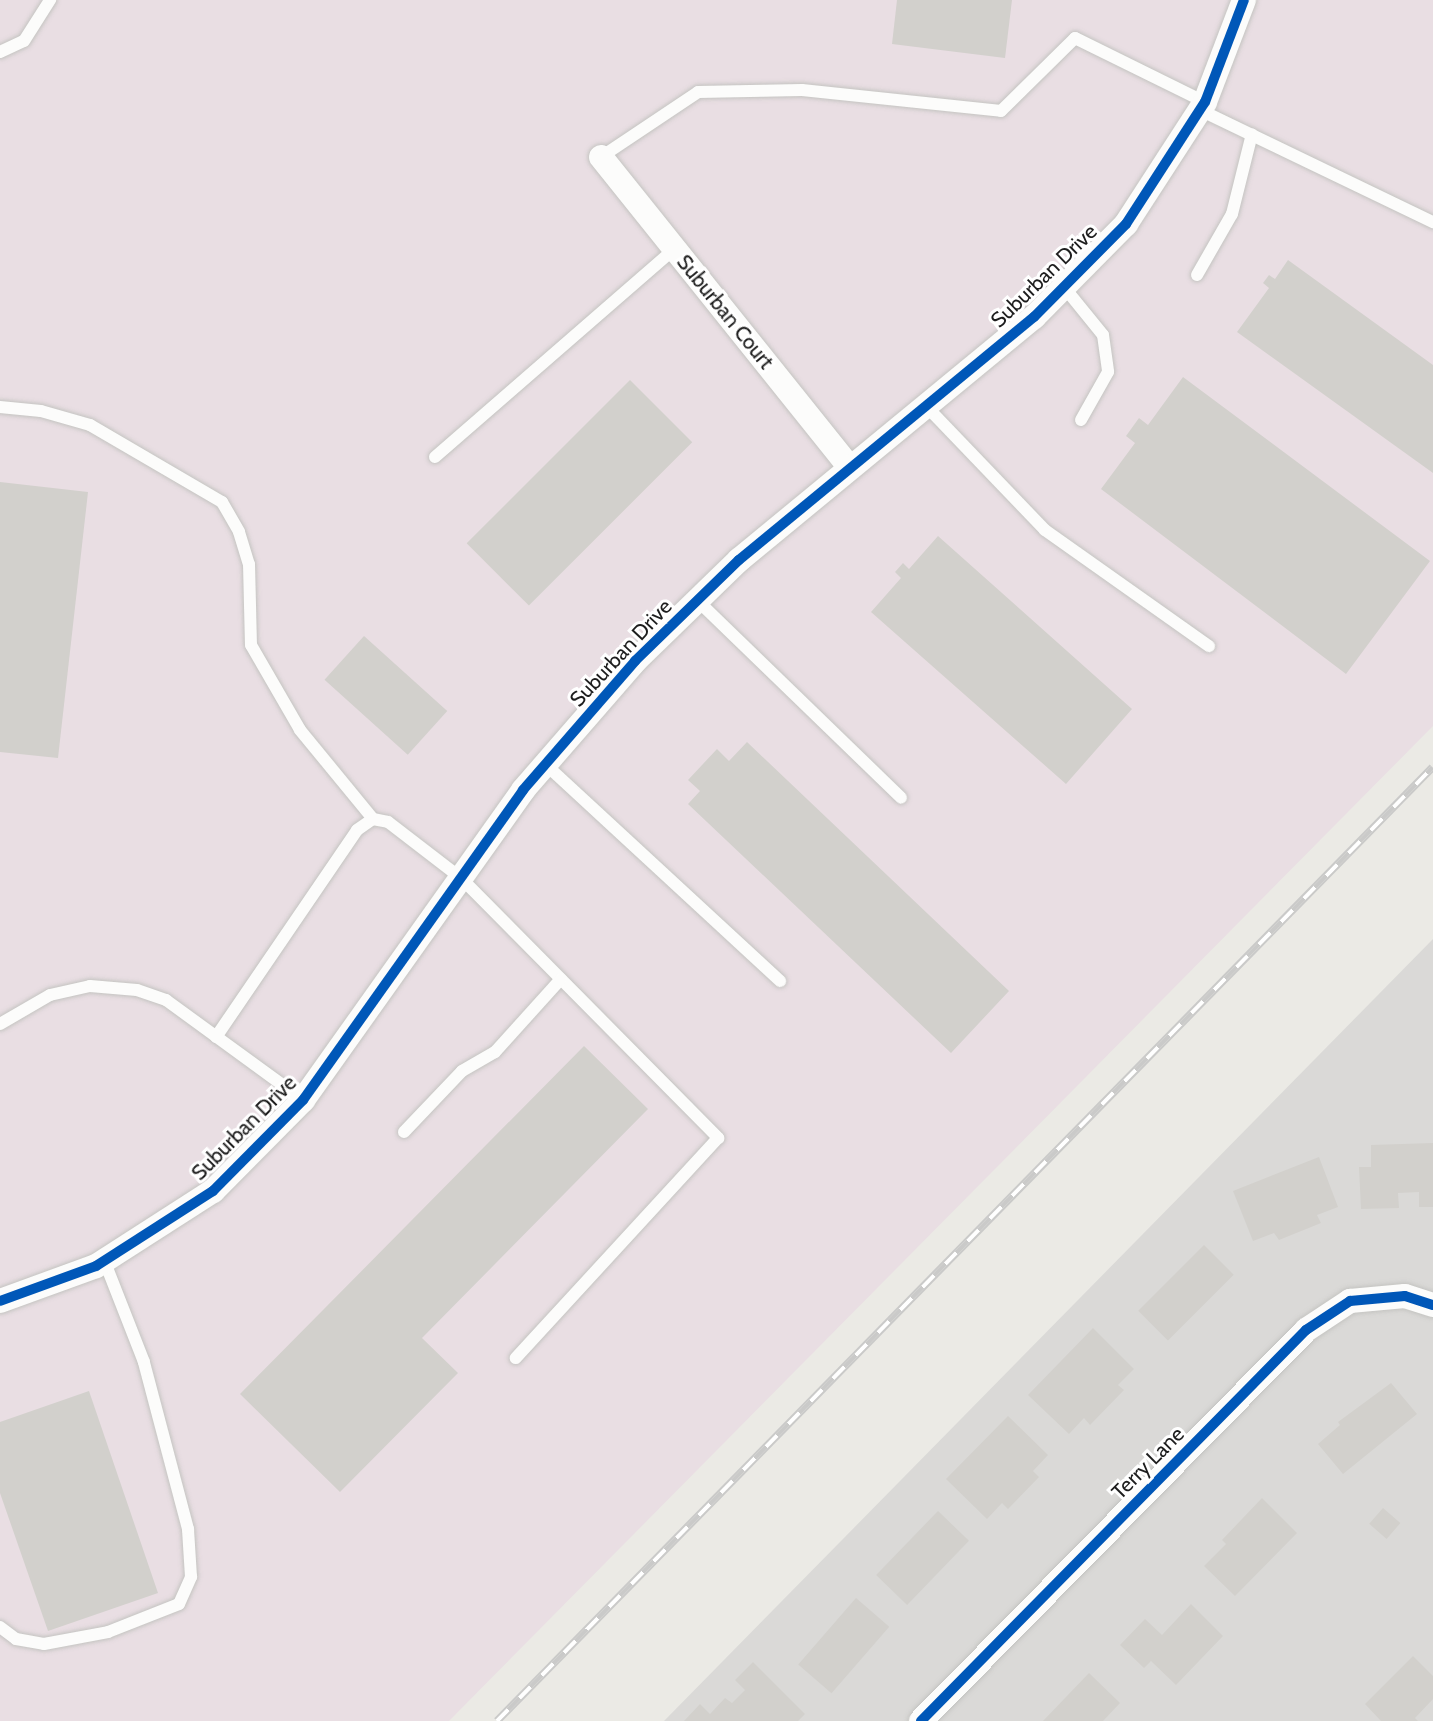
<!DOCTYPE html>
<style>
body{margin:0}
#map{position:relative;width:1433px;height:1721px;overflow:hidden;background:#ebeae5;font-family:Cabin,sans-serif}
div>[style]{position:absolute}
.residential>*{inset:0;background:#dad9d7}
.industrial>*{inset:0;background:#e9dee3}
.building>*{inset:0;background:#d2d0cc;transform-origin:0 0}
.roads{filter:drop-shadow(0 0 2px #c4c4c1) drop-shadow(0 0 2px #c4c4c1)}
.lane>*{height:12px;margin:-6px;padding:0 6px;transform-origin:6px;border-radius:6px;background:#fcfcfb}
.street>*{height:24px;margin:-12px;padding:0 12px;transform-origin:12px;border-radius:12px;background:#fcfcfb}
.rail>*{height:8px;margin-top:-4px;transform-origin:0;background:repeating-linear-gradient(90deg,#fff 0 16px,#cacac9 0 32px);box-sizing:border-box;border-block:2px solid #cacac9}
.cycleway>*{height:10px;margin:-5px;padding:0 5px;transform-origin:5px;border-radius:5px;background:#0057b8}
span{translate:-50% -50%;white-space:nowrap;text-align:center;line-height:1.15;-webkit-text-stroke:6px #fff;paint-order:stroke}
.street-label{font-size:21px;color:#1d1d1d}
</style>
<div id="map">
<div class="residential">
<i style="clip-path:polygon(1433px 939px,1433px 1721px,664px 1721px)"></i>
</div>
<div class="industrial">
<i style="clip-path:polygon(0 0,1433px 0,1433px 726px,449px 1721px,0 1721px)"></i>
</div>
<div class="building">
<i style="clip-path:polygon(897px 0,1012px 0,1005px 58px,892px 44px)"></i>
<i style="clip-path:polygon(1288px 260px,1433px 365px,1433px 473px,1237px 332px,1269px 288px,1263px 283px,1269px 275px,1275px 279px)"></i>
<i style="clip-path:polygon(1183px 377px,1430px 561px,1346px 674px,1101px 489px,1135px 443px,1126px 436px,1139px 418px,1148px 425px)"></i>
<i style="left:630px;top:380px;width:88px;height:231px;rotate:45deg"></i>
<i style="clip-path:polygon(0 482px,88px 492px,58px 758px,0 752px)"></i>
<i style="clip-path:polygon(938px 536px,1132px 709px,1066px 784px,871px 612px,901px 578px,895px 572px,903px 563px,909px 569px)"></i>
<i style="left:364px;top:636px;width:112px;height:59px;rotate:42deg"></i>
<i style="clip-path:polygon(747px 742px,1009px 991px,951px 1053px,688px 804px,700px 791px,688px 780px,717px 749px,729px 761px)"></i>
<i style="clip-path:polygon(584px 1046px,648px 1109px,422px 1338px,458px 1373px,340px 1492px,240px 1394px)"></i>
<i style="clip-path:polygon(1433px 1143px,1433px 1207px,1419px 1207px,1419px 1192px,1398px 1193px,1399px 1208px,1361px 1209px,1359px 1167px,1371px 1167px,1371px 1145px)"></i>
<i style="clip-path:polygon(1319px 1157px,1338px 1207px,1317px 1215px,1321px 1223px,1279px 1240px,1274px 1233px,1253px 1241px,1233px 1191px)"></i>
<i style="left:1204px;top:1245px;width:42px;height:93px;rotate:45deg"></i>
<i style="clip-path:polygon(1093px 1328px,1134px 1369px,1118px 1385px,1124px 1390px,1090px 1425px,1084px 1418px,1069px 1434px,1028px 1395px)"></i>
<i style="clip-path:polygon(1391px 1383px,1417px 1414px,1343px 1474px,1318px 1444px,1340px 1425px,1338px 1422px)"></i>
<i style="clip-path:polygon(89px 1391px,158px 1593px,48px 1631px,0 1493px,0 1422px)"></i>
<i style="clip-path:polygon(1008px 1416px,1048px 1455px,1033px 1471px,1039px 1477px,1008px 1509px,1002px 1503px,987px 1519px,946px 1479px)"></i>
<i style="clip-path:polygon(1262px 1498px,1297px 1533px,1235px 1596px,1204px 1566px,1226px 1544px,1222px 1540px)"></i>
<i style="left:1383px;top:1508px;width:23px;height:21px;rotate:41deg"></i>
<i style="left:938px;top:1511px;width:43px;height:89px;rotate:44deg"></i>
<i style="left:856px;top:1598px;width:44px;height:88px;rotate:41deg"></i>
<i style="clip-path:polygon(1191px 1604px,1223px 1636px,1176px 1685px,1151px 1661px,1144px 1668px,1120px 1645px,1145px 1619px,1162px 1635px)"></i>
<i style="clip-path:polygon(1413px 1656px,1433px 1676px,1433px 1699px,1415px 1718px,1418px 1721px,1381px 1721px,1365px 1704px)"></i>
<i style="clip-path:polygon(753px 1662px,805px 1714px,798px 1721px,684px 1721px,700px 1704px,710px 1714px,725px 1698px,732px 1703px,745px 1690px,735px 1680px)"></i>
<i style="clip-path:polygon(1089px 1673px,1120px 1703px,1103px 1721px,1043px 1721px)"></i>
</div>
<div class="roads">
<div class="lane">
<i style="left:0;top:52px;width:26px;rotate:-25deg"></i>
<i style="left:24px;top:41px;width:49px;rotate:-57.6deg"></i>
<i style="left:1200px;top:110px;width:259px;rotate:25.7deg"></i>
<i style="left:601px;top:157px;width:117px;rotate:-33.8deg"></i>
<i style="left:698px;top:92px;width:104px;rotate:-1.1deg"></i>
<i style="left:802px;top:90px;width:200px;rotate:6deg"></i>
<i style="left:1001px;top:111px;width:104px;rotate:-44.6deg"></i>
<i style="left:1075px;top:38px;width:145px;rotate:26.2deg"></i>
<i style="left:1197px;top:275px;width:70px;rotate:-60.2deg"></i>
<i style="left:1232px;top:214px;width:82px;rotate:-76deg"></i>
<i style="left:1064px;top:287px;width:62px;rotate:50.9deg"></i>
<i style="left:1103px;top:335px;width:37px;rotate:82deg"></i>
<i style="left:1108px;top:372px;width:55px;rotate:119.4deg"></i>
<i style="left:925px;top:405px;width:173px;rotate:46.2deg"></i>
<i style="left:1045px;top:530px;width:201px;rotate:35.3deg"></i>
<i style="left:0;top:407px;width:41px;rotate:5.6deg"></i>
<i style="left:41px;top:411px;width:51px;rotate:15.9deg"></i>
<i style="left:90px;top:425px;width:153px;rotate:30.3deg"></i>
<i style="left:222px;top:502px;width:34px;rotate:60deg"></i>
<i style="left:239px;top:532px;width:34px;rotate:73deg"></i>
<i style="left:249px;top:564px;width:81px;rotate:88.6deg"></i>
<i style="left:251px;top:645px;width:98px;rotate:60deg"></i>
<i style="left:300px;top:730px;width:115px;rotate:50.6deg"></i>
<i style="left:435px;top:457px;width:317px;rotate:-41deg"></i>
<i style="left:697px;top:600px;width:284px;rotate:44.1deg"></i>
<i style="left:545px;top:764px;width:320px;rotate:42.7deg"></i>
<i style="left:0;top:1024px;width:58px;rotate:-30.1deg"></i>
<i style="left:50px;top:995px;width:41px;rotate:-12.7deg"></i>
<i style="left:90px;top:986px;width:47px;rotate:4.9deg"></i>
<i style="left:137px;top:990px;width:31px;rotate:19deg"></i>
<i style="left:166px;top:1000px;width:170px;rotate:36.1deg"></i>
<i style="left:216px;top:1037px;width:250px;rotate:-55.7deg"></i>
<i style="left:357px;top:830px;width:19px;rotate:-35deg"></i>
<i style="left:373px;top:819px;width:15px;rotate:11deg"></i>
<i style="left:388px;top:822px;width:92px;rotate:37.5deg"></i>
<i style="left:461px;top:878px;width:366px;rotate:45.3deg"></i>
<i style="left:718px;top:1138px;width:299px;rotate:132.6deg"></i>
<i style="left:404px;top:1132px;width:84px;rotate:-46.4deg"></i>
<i style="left:462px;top:1071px;width:38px;rotate:-30deg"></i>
<i style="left:495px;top:1052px;width:98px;rotate:-47.9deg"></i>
<i style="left:0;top:1627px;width:20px;rotate:37deg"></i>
<i style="left:16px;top:1639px;width:28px;rotate:10deg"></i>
<i style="left:44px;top:1644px;width:65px;rotate:-10.6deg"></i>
<i style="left:108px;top:1632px;width:76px;rotate:-21.5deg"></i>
<i style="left:179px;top:1604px;width:30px;rotate:-66deg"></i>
<i style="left:191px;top:1577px;width:48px;rotate:-93.6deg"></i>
<i style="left:188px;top:1529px;width:173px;rotate:-104.8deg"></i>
<i style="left:144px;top:1362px;width:110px;rotate:-111.4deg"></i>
</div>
<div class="street">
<i style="left:601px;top:157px;width:397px;rotate:51.3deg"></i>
<i style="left:0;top:1301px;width:102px;rotate:-20deg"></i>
<i style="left:96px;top:1266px;width:139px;rotate:-32.7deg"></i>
<i style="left:213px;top:1191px;width:128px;rotate:-45.3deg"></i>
<i style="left:303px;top:1100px;width:380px;rotate:-54.6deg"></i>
<i style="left:523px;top:790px;width:171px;rotate:-49deg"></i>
<i style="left:635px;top:661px;width:145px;rotate:-44.2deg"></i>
<i style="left:739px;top:560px;width:382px;rotate:-39.5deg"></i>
<i style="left:1034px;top:317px;width:131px;rotate:-45.3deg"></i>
<i style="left:1126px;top:224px;width:145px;rotate:-57.1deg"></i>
<i style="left:1205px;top:102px;width:109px;rotate:-69.1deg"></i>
<i style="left:921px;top:1721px;width:549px;rotate:-45.44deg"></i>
<i style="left:1306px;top:1330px;width:53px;rotate:-33.4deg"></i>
<i style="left:1350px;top:1301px;width:55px;rotate:-5.2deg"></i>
<i style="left:1405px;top:1296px;width:29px;rotate:18deg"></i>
</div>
</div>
<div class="rail">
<i style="left:497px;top:1721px;width:1336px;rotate:-45.55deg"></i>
</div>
<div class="cycleway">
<i style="left:0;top:1301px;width:102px;rotate:-20deg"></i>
<i style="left:96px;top:1266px;width:139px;rotate:-32.7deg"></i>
<i style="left:213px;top:1191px;width:128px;rotate:-45.3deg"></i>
<i style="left:303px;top:1100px;width:380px;rotate:-54.6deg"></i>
<i style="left:523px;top:790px;width:171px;rotate:-49deg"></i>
<i style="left:635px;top:661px;width:145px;rotate:-44.2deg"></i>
<i style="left:739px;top:560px;width:382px;rotate:-39.5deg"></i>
<i style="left:1034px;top:317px;width:131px;rotate:-45.3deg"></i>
<i style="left:1126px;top:224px;width:145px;rotate:-57.1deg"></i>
<i style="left:1205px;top:102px;width:109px;rotate:-69.1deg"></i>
<i style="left:921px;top:1721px;width:549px;rotate:-45.44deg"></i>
<i style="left:1306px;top:1330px;width:53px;rotate:-33.4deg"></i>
<i style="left:1350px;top:1301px;width:55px;rotate:-5.2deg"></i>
<i style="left:1405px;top:1296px;width:29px;rotate:18deg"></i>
</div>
<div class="street-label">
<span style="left:1044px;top:276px;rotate:-44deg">Suburban Drive</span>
<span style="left:725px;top:312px;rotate:51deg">Suburban Court</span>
<span style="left:621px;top:653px;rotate:-47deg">Suburban Drive</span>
<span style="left:244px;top:1128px;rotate:-45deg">Suburban Drive</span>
<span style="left:1148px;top:1463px;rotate:-45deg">Terry Lane</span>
</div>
</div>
